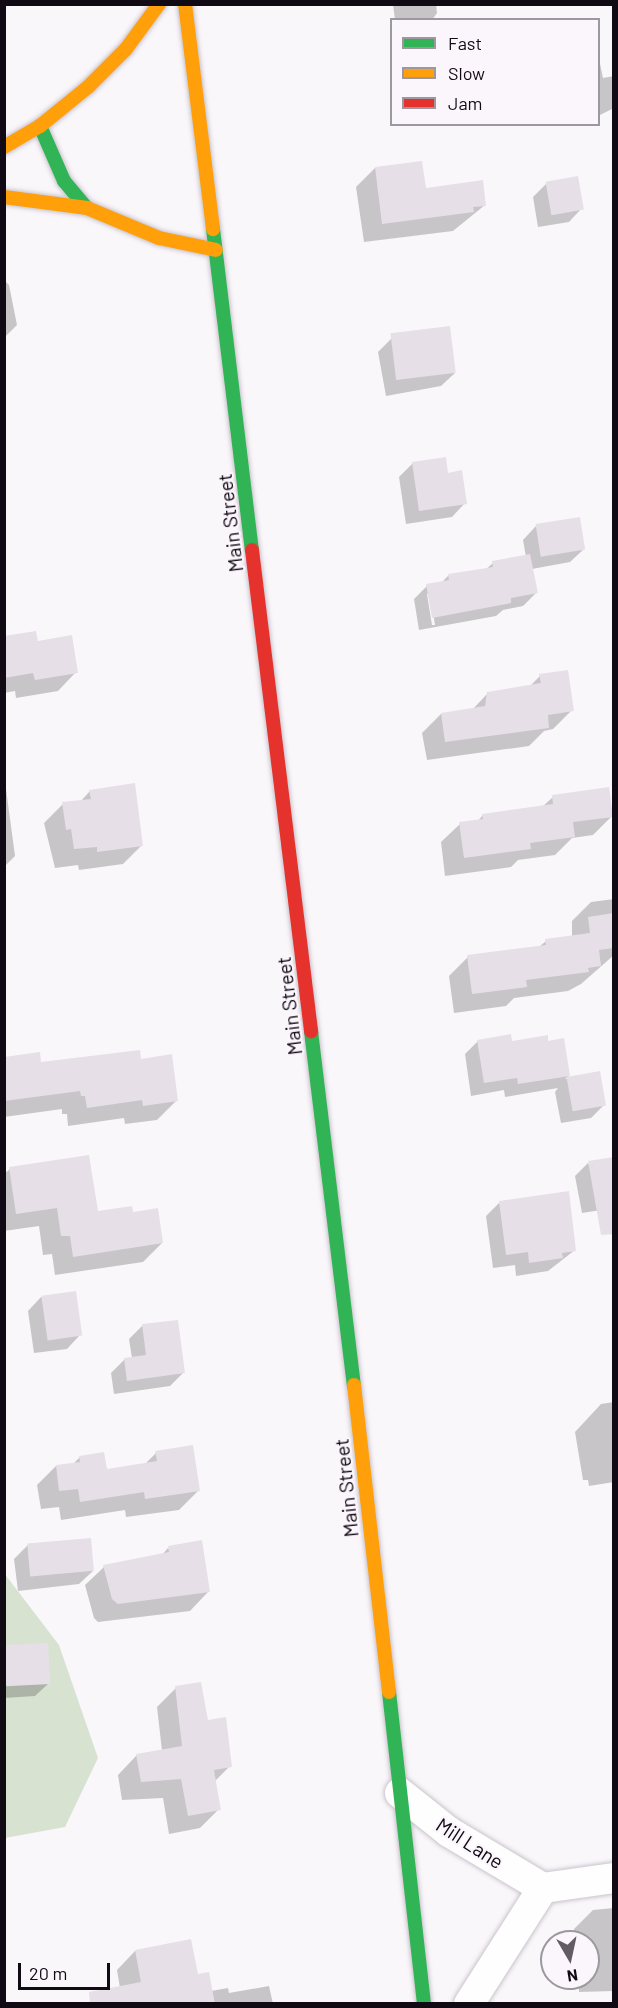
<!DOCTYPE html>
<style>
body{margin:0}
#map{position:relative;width:618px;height:2008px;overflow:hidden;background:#faf7fb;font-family:Barlow,sans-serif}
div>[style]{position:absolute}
.green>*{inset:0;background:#d8e2d1}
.shadow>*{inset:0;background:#0003}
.building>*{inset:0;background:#e6dfe8;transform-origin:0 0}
.roads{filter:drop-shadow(0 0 2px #cac4cc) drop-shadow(0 0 2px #cac4cc)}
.street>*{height:30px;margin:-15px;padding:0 15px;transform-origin:15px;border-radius:15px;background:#fefefe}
.fast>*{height:14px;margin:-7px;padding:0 7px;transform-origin:7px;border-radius:7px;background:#30b455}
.slow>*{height:14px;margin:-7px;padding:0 7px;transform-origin:7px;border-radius:7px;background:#ff9f0a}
.jam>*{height:14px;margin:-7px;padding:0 7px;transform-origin:7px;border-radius:7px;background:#e5322d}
span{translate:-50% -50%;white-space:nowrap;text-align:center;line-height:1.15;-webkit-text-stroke:4.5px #fbf6fc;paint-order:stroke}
.street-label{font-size:20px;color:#110913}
.frame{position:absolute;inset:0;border:6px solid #110913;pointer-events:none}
.legend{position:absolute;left:390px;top:18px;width:210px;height:108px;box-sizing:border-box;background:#fbf6fc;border:2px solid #9d979f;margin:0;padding:8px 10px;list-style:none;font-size:18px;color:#110913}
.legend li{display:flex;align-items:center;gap:12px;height:30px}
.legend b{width:30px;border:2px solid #9d979f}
.north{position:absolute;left:540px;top:1930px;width:60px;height:60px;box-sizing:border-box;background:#fbf6fc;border:2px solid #9d979f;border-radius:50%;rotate:171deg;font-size:16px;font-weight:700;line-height:24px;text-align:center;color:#110913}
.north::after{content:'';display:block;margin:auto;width:21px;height:27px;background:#635c64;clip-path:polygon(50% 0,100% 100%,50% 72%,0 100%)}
.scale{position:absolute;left:18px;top:1963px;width:92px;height:27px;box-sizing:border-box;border:3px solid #110913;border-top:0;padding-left:8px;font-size:18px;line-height:21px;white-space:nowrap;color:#110913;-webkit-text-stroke:4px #fbf6fc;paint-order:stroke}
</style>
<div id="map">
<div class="green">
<i style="clip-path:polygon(4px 1573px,59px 1645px,98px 1758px,65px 1827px,5px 1838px)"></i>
</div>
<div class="shadow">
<i style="clip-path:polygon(393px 4px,436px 4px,437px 13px,432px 20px,395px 20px)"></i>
<i style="clip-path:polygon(598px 54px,603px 78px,614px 76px,614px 108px,598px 116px)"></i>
<i style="clip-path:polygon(375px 168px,425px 189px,485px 205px,453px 231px,364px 242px,356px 187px)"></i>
<i style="clip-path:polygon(547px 183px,582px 208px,569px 222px,538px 227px,533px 197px)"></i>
<i style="clip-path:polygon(4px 280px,9px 285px,17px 325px,4px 338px)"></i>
<i style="clip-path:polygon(392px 338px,455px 373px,441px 386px,386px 396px,378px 352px)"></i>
<i style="clip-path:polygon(413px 463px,465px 503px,452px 517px,406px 524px,399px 477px)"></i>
<i style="clip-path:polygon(evenodd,536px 526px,584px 549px,570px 562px,532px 569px,536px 593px,523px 606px,503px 610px,496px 616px,419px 630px,414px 599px,427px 586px,441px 583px,448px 576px,485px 570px,493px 563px,526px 557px,523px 540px,536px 526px,427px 594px,430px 594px,435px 625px,432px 625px,427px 594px)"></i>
<i style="clip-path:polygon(4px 636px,37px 643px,76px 672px,58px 691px,16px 698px,15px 691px,4px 693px)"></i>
<i style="clip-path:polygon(540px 676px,572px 710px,553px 729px,544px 731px,529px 746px,427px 760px,422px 733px,441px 714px,472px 710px,488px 693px,529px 687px)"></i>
<i style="clip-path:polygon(4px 774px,15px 856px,4px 867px)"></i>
<i style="clip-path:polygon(90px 791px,142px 845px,123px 864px,79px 870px,78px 865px,55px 868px,44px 823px,63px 804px,80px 802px)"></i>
<i style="clip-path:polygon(553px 797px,612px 816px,593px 835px,572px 838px,555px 855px,518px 860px,511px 867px,445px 876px,441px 842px,460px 824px,477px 822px,483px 815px,542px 807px)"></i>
<i style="clip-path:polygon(614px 899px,614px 955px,581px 984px,568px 991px,514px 998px,506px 1006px,454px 1013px,449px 976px,468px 957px,539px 947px,546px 941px,572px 937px,572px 921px,591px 902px)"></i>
<i style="clip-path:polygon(478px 1041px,547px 1042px,569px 1076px,565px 1079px,598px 1073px,604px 1105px,591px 1118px,561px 1123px,555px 1092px,558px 1088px,505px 1097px,504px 1090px,471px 1096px,465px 1054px)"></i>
<i style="clip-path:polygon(4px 1058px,40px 1064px,140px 1060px,176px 1101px,157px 1120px,125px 1124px,124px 1118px,68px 1126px,67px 1114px,62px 1114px,62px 1109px,4px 1117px)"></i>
<i style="clip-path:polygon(588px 1163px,614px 1208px,582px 1213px,575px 1176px)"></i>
<i style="clip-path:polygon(10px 1169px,96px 1212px,132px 1214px,162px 1243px,143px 1262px,55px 1275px,52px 1254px,43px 1255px,39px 1226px,4px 1231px,4px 1174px)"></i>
<i style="clip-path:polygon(499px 1203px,575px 1250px,548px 1271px,516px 1276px,515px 1265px,493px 1268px,486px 1216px)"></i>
<i style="clip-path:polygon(41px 1297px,80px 1335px,67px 1349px,34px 1353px,28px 1311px)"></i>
<i style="clip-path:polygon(142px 1326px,183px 1373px,170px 1386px,114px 1394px,111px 1373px,125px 1359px,132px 1358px,129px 1339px)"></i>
<i style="clip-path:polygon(614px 1402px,614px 1482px,589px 1486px,588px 1480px,583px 1480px,575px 1432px,601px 1404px)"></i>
<i style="clip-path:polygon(156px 1453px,198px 1491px,179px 1510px,126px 1517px,125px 1510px,61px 1520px,59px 1507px,41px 1509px,37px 1485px,56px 1466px,73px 1464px,80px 1457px,106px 1471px,144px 1465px)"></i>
<i style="clip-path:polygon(28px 1545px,93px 1571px,79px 1584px,18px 1591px,14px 1559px)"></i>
<i style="clip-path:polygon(168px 1548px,208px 1592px,190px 1611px,98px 1622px,94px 1618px,85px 1585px,104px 1567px,161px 1556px)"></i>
<i style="clip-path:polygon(4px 1647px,49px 1683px,35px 1696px,4px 1698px)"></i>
<i style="clip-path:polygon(176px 1688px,207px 1722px,224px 1719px,230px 1766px,214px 1782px,219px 1809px,200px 1828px,169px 1834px,163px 1798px,122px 1800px,118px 1775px,136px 1756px,162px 1751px,157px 1707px)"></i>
<i style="clip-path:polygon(614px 1908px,614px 1991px,579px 1992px,578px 1978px,588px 1978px,588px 1942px,575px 1942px,574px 1929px,593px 1910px)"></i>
<i style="clip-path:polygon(135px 1951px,197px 1976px,211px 1991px,228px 1988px,229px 1993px,269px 1986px,273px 2004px,111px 2004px,121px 1994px,117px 1970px)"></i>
</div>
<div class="building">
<i style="clip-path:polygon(422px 161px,426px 188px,483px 180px,486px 206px,473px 207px,474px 212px,382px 224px,375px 167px)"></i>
<i style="left:578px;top:176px;width:34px;height:33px;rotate:80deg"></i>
<i style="left:450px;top:326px;width:47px;height:60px;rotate:83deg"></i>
<i style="clip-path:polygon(446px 457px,448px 473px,462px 470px,467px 504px,419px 511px,412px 462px)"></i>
<i style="left:580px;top:517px;width:33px;height:45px;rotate:81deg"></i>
<i style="clip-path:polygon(530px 554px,538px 593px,511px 598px,511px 603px,432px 618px,426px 584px,449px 580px,448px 574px,493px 567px,492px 561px)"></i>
<i style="clip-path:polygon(36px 631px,38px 641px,72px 635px,78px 673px,35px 680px,33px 673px,4px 678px,4px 636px)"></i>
<i style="clip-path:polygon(568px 670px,574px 711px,548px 715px,549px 728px,445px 742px,441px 713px,485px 706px,487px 692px,541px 683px,539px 674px)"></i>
<i style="clip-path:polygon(135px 783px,143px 846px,97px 852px,97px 847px,74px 849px,71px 829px,66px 830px,62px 802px,91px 799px,89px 790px)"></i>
<i style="clip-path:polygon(609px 787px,613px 817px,573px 822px,575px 837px,530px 843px,531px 849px,464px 858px,459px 822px,483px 819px,482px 814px,553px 804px,552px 795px)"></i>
<i style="clip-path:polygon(614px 913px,614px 948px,599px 950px,601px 966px,588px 968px,589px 972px,526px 980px,527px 987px,472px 994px,467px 955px,546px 945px,545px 939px,590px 933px,588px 917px)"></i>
<i style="clip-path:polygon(511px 1034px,512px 1041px,548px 1035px,548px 1041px,564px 1038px,570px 1076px,518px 1084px,517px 1078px,484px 1083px,477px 1040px)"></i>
<i style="clip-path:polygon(140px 1050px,141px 1059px,172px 1054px,178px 1101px,143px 1106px,142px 1100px,87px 1108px,85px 1096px,81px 1096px,80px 1091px,4px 1101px,4px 1057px,40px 1052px,41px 1062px)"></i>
<i style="left:600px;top:1071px;width:35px;height:34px;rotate:80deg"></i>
<i style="clip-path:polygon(89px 1155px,98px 1211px,132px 1206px,133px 1212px,158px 1208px,163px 1243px,73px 1257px,70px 1236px,61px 1236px,57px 1208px,16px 1214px,9px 1167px)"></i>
<i style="clip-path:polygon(614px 1157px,614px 1234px,601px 1235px,588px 1161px)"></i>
<i style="clip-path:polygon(569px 1191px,576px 1251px,562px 1253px,563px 1258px,529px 1263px,528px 1252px,506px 1255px,499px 1201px)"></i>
<i style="left:76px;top:1291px;width:45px;height:35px;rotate:82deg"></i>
<i style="clip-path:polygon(178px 1320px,185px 1373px,127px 1381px,124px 1358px,146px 1355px,142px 1324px)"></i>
<i style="clip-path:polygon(193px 1445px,200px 1491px,145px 1499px,144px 1492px,80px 1502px,78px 1489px,59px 1491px,56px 1465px,80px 1462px,79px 1456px,104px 1452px,107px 1469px,157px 1461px,155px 1451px)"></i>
<i style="left:91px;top:1538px;width:33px;height:64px;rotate:85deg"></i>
<i style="clip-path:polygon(202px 1540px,210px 1592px,118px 1604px,112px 1599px,103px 1565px,169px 1552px,168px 1546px)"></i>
<i style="left:48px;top:1643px;width:41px;height:44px;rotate:87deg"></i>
<i style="clip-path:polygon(201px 1682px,208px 1720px,226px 1717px,232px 1767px,214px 1770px,221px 1810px,188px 1816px,181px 1779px,141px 1782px,136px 1754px,182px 1746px,175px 1686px)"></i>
<i style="clip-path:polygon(191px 1939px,198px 1974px,209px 1972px,215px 2004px,90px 2004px,89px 1992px,141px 1982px,135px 1950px)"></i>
</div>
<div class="roads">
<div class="street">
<i style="left:400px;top:1793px;width:63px;rotate:38.5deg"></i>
<i style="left:449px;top:1832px;width:109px;rotate:30.8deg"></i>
<i style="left:469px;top:2004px;width:138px;rotate:-57.5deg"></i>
<i style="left:543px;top:1888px;width:72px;rotate:-8deg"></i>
</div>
<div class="fast">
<i style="left:40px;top:126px;width:60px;rotate:66.4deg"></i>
<i style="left:64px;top:181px;width:35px;rotate:50deg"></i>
<i style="left:213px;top:229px;width:323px;rotate:83.1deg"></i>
<i style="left:311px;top:1031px;width:357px;rotate:83.1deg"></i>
<i style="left:389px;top:1692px;width:314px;rotate:83.6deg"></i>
</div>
<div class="slow">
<i style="left:185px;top:4px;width:227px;rotate:82.9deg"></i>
<i style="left:4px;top:147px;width:42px;rotate:-30.3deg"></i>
<i style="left:40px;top:126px;width:62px;rotate:-39.1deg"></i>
<i style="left:88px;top:87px;width:54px;rotate:-45deg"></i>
<i style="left:126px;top:49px;width:56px;rotate:-53.7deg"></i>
<i style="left:4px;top:197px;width:84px;rotate:7.5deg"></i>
<i style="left:87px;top:208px;width:78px;rotate:22.6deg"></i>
<i style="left:159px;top:238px;width:58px;rotate:11.9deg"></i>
<i style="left:354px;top:1385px;width:309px;rotate:83.5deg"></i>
</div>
<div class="jam">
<i style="left:252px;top:550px;width:485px;rotate:83deg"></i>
</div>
</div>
<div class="street-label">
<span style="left:230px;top:523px;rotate:-97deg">Main Street</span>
<span style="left:289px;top:1006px;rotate:-97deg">Main Street</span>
<span style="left:346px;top:1488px;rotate:-96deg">Main Street</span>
<span style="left:470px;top:1843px;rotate:33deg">Mill Lane</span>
</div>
<div class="frame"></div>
<ul class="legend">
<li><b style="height:8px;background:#30b455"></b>Fast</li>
<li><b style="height:8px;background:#ff9f0a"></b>Slow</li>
<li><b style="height:8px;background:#e5322d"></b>Jam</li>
</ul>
<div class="north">N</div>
<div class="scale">20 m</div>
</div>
